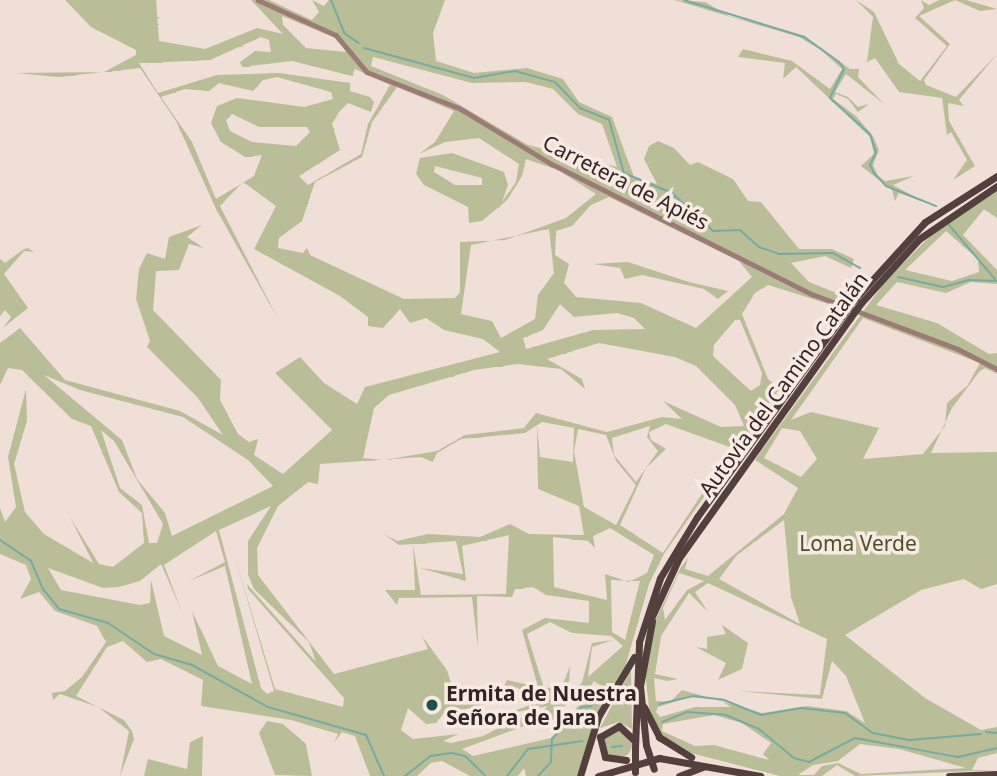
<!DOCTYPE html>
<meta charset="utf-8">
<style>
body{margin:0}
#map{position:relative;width:997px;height:776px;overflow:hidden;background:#f0dfd7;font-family:"Noto Sans",sans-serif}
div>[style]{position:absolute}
.green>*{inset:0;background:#b9be98}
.round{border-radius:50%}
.stream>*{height:2px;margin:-1px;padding:0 1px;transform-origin:1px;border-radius:1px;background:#77aba2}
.secondary>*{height:4.5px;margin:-2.25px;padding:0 2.25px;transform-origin:2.25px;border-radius:2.25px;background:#9a7b75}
.highway>*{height:7px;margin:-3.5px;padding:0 3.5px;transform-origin:3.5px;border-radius:3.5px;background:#533f3c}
.highway-bridge>*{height:7px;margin:-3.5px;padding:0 3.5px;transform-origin:3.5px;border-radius:3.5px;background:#533f3c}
.dots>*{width:19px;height:19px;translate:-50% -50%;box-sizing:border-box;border:4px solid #f8eae3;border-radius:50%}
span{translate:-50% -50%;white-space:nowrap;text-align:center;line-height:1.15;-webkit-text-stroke:7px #f8eae3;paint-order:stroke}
.street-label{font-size:21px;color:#322625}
.park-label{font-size:21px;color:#4a502a}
.poi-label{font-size:21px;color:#322625;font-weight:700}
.left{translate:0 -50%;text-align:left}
</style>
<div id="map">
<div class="green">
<i style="clip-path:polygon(evenodd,65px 0,156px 0,159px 41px,205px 49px,257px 28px,283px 34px,251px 0,269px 0,312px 20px,319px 12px,312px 0,324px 6px,329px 0,445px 0,433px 33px,436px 61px,474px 73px,527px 68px,563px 79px,579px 102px,612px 117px,634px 177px,657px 184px,644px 159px,649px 146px,658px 141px,674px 148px,690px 165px,698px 162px,733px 179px,748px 201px,761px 202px,799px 249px,832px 249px,854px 259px,851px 268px,825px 256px,791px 263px,809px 282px,839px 294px,832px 305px,768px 285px,755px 293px,742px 314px,768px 379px,780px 388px,664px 554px,649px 584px,624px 671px,604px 700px,577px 776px,526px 776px,524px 768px,518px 776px,470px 776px,442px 761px,431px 763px,417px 776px,370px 776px,355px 736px,342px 732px,334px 743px,338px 734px,291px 720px,201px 706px,203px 680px,161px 659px,147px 662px,123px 641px,107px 647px,76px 696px,124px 720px,132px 731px,134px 739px,120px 776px,129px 731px,98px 707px,60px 694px,53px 700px,52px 693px,65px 691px,82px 677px,106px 642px,97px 626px,55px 611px,39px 592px,20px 599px,31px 579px,26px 565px,0 554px,0 508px,5px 522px,16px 507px,8px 457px,26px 389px,27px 421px,14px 464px,25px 512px,44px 534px,93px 563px,70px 517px,99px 564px,113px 567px,144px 543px,142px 513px,119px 492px,91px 426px,72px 419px,22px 370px,8px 368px,0 385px,0 343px,20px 328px,65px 380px,180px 411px,223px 435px,198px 398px,147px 347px,150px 341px,136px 299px,139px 269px,147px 253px,165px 259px,169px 237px,202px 225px,187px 237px,204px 248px,189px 244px,179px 270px,156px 271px,153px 310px,221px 380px,220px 400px,238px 434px,249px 442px,258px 439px,254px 455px,283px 474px,332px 430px,275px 373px,300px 357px,324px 383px,357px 404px,365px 387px,500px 352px,483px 339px,444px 330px,426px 318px,410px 323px,400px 309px,383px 328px,368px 326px,368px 317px,340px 296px,254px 249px,276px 206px,243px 182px,220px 206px,278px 319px,216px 209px,176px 121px,140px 68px,58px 77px,16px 73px,104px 72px,136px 55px,136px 50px,91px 27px,65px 0,282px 16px,338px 39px,346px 52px,306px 48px,283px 25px,282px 16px,65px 0,261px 37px,269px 40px,271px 52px,255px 51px,240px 62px,242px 67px,292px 61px,352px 76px,355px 69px,390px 85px,368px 124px,361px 154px,308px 185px,299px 176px,340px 150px,332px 124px,339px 112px,348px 103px,371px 112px,374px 102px,370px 97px,350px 91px,350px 83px,279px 73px,217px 75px,158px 93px,139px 63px,210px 60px,261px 37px,65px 0,373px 57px,472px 83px,526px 82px,553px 89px,578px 114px,602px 124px,617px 167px,528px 145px,443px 95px,371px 66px,373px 57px,65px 0,277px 77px,331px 92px,333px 99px,304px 107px,237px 98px,217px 106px,211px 123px,221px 142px,245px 157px,262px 155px,254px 176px,216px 199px,192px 142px,161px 97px,185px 89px,209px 91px,219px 83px,253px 91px,263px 80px,277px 77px,65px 0,397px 87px,454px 111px,435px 142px,419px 154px,445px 142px,479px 138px,519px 164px,516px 182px,502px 202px,508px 185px,504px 172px,452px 153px,420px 158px,416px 174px,424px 185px,468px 207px,469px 223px,482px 221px,507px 200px,522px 176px,526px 159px,558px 170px,596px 194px,566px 218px,505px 240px,460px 242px,460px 292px,455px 298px,404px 299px,310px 255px,307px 248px,303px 253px,278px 248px,279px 238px,302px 221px,315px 182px,362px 157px,372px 122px,397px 87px,65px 0,232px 114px,259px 127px,307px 127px,310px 132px,296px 146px,252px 142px,230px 131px,226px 120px,232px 114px,65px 0,435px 166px,482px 178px,482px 185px,455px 185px,434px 172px,435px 166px,65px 0,609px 197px,739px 261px,752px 277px,696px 328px,641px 303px,576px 297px,564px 283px,569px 264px,555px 255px,556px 231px,572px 226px,591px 205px,609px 197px,65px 0,549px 229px,554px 273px,538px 295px,535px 319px,501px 338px,492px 321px,461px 314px,471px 245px,549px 229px,65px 0,560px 304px,574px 317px,617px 313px,634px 318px,645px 329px,593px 330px,526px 349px,523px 338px,543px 330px,560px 304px,65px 0,735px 320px,740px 320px,762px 373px,760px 385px,751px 391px,713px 356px,714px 345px,735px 320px,65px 0,599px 343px,675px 357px,696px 366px,735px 405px,744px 426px,721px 427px,663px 401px,682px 419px,662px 417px,607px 432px,536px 413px,524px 428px,465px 435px,437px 451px,384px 460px,363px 458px,374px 408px,389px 395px,474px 370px,518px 364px,561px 369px,585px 389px,582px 379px,547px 359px,599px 343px,65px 0,44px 375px,80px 390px,183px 417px,248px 460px,273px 486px,172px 536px,165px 513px,137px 479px,122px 440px,44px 375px,65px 0,542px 422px,574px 428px,573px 462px,540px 457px,537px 426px,538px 489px,579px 506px,584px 535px,529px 534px,510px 524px,480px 537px,428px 534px,397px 541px,384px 534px,399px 545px,456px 541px,463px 574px,420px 568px,466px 581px,462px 546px,509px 535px,506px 594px,421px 595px,413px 544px,415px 590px,385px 590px,397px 605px,399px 598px,472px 597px,478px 648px,477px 596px,512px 597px,515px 589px,533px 587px,546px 595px,589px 601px,589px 623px,545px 618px,522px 630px,538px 687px,507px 680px,501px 693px,456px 701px,447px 670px,422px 636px,428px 649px,334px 674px,258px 575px,257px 548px,278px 506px,308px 482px,318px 484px,320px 464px,421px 457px,433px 462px,437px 453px,461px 439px,525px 433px,542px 422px,65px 0,666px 424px,732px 448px,663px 553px,620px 525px,646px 468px,666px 449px,651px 440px,649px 432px,666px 424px,65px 0,650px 426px,647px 437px,658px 451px,636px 482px,614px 455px,612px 438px,650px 426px,65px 0,578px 429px,606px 435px,616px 461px,636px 485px,616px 525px,584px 507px,574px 451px,578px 429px,65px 0,101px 430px,114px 441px,163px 524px,157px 543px,149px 543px,142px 505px,120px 488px,101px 430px,65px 0,271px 506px,248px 541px,248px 575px,254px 589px,309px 642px,316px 662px,247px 584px,248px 589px,344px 698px,343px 707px,275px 689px,233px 551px,274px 691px,267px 694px,261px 688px,219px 530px,271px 506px,65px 0,610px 528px,654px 555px,647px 573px,629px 582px,605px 574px,607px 600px,554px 587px,553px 537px,588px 541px,595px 548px,593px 536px,610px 528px,65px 0,216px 531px,225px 562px,189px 581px,225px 566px,252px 684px,218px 666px,192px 611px,202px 655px,164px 636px,151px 580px,150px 603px,140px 605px,61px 590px,48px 568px,103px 588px,119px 587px,140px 581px,161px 564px,182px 612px,164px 565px,216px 531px,65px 0,611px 580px,640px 581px,625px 640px,612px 632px,611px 580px,65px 0,550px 622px,572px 633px,611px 636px,623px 646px,588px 677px,592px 647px,613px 640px,592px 643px,582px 683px,558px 702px,556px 696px,569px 684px,570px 666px,562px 687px,544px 688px,527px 634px,550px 622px,65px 0,594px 681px,603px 687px,595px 701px,578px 706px,551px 738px,473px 756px,462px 749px,548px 717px,555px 721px,558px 711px,583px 692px,581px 702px,594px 681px,65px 0,517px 687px,536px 703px,502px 715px,548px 706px,537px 716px,511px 719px,462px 710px,504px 700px,517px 687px,65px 0,408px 708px,426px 724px,436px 723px,448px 708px,506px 724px,483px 736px,451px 743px,443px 741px,459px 734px,413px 739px,401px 730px,408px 708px)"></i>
<i style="clip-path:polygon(674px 0,705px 2px,729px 16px,805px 36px,850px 69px,859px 69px,858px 77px,884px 104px,846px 74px,835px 92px,848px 97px,858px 107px,869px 104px,858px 112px,848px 99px,836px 94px,833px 99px,856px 116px,873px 136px,879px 150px,873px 165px,878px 176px,885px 181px,914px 176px,893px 185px,926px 203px,899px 193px,895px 201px,892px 190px,861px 166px,874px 154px,870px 137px,796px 67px,783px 79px,785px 63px,738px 57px,743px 49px,792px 61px,830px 89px,842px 69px,821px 50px,799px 37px)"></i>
<i style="clip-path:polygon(856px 0,874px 12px,899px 64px,920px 81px,947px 46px,915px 18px,924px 8px,921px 0,929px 5px,939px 0,966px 0,997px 9px,980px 11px,955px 0,919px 16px,950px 44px,924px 80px,926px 85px,956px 97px,997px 54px,959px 100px,964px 106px,948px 103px,949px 121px,975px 166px,953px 180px,967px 160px,951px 132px,947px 135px,942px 98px,899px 92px,875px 58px,867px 62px,873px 17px)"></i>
<i style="clip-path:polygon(evenodd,997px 191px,997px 218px,984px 209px,963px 235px,997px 270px,997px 284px,971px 282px,946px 293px,897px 282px,876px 305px,937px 323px,989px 354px,997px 353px,997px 374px,985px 368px,979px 372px,952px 408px,931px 453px,997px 452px,997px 584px,981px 589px,964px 579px,921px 590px,845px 635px,925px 698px,981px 730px,997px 727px,997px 753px,978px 758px,972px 770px,997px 770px,855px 776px,837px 765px,822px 776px,780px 776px,683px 751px,663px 737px,650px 715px,645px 674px,656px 619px,681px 567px,688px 558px,685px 569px,708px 576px,784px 514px,798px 488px,755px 460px,761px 451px,884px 283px,931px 235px,997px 191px,946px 231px,978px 259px,979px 272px,952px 281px,905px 270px,946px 231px,997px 191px,863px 318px,980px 363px,967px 386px,947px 403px,945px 426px,923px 454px,863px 459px,879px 428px,811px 412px,791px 420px,863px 318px,997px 191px,782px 428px,800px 431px,817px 459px,801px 477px,764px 458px,782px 428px,997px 191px,784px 520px,791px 597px,800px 624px,719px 579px,737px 555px,784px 520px,997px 191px,679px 573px,704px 581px,687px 590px,665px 620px,663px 608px,679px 573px,997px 191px,708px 583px,827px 639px,820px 695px,738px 691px,822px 699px,832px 661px,846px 676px,865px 723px,846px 711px,807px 706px,762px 713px,682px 690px,670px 702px,656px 701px,654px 678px,667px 681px,678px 679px,655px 674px,661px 636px,689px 593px,708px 612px,695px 592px,708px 583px,997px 191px,690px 697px,720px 700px,731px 707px,695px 707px,660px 717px,656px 712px,658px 707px,690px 697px,997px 191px,714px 715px,742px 723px,771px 743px,763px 754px,769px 760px,714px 745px,695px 746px,662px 731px,663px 724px,714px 715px,997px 191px,860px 744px,899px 749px,966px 768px,861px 774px,838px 763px,822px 766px,814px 775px,798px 775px,813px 765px,838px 761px,860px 744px)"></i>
<i style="clip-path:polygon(24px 249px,28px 248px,34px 252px,24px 251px,4px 274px,28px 308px,3px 328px,11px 317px,5px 310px,0 316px,0 259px,5px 263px)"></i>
<i style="clip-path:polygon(628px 262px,689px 282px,728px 291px,718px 299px,704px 289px,642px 275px,625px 279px,620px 268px,593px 264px)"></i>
<i style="clip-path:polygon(722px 625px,748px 643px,742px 669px,759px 661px,718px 680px,726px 663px,696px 647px,707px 649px,707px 637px,726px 634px)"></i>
<i style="clip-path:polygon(631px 670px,632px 729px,619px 722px,600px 728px)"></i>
<i style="clip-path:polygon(267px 721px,283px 724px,306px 744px,312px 776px,275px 775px,259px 733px)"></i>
<i class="round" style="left:604px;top:730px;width:28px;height:28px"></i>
<i style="clip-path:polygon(203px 736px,202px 776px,144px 776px,148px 759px,187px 769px,190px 742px)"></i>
</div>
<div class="stream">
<i style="left:331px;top:0;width:35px;rotate:68deg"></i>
<i style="left:344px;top:33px;width:18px;rotate:34deg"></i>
<i style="left:684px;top:0;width:126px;rotate:17.1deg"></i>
<i style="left:804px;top:37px;width:43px;rotate:35.5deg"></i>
<i style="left:839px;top:62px;width:9px;rotate:54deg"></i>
<i style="left:844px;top:69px;width:32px;rotate:116deg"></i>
<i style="left:830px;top:98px;width:54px;rotate:42deg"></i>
<i style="left:870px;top:134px;width:19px;rotate:72deg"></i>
<i style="left:876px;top:152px;width:14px;rotate:115deg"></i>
<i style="left:870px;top:165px;width:9px;rotate:63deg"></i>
<i style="left:874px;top:173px;width:18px;rotate:47deg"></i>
<i style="left:886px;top:186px;width:54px;rotate:21.8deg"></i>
<i style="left:364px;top:48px;width:114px;rotate:15.3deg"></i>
<i style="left:474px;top:78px;width:42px;rotate:-9.7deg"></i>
<i style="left:515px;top:71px;width:41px;rotate:15.4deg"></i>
<i style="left:555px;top:82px;width:36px;rotate:46deg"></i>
<i style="left:580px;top:108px;width:31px;rotate:22deg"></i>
<i style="left:609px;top:120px;width:55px;rotate:74.2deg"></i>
<i style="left:624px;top:173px;width:52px;rotate:22.6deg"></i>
<i style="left:672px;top:193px;width:56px;rotate:42.8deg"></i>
<i style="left:713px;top:231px;width:27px;rotate:-2deg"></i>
<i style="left:740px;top:230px;width:25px;rotate:42deg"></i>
<i style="left:759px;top:247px;width:21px;rotate:19deg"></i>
<i style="left:779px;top:254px;width:54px;rotate:-1.1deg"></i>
<i style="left:833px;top:253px;width:31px;rotate:29deg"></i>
<i style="left:949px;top:225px;width:71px;rotate:49.6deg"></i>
<i style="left:898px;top:277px;width:46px;rotate:12.5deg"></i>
<i style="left:943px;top:287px;width:28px;rotate:-15deg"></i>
<i style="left:970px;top:280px;width:27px;rotate:2deg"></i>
<i style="left:0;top:540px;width:37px;rotate:34deg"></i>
<i style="left:31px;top:561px;width:30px;rotate:67deg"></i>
<i style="left:43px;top:589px;width:26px;rotate:51deg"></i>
<i style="left:59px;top:609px;width:51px;rotate:15.9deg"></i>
<i style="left:108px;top:623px;width:55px;rotate:34deg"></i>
<i style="left:154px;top:654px;width:37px;rotate:16deg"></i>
<i style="left:190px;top:664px;width:89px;rotate:28.9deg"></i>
<i style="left:268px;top:707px;width:102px;rotate:15.9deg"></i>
<i style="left:366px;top:735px;width:45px;rotate:66.3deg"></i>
<i style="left:659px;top:704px;width:35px;rotate:-13deg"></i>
<i style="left:693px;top:696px;width:31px;rotate:7deg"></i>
<i style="left:724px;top:700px;width:40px;rotate:22deg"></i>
<i style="left:761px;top:715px;width:41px;rotate:-9.9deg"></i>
<i style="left:801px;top:708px;width:44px;rotate:6.5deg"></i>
<i style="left:845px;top:713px;width:34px;rotate:36deg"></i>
<i style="left:873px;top:733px;width:38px;rotate:11deg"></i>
<i style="left:910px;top:740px;width:71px;rotate:-4.8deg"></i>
<i style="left:662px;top:722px;width:27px;rotate:-22deg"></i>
<i style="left:687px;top:712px;width:39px;rotate:4deg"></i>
<i style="left:726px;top:715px;width:36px;rotate:23deg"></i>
<i style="left:759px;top:729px;width:45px;rotate:39.6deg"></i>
<i style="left:794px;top:758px;width:16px;rotate:15deg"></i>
<i style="left:809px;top:762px;width:52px;rotate:-27.6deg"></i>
<i style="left:855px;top:738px;width:105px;rotate:10.5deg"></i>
<i style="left:958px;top:757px;width:40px;rotate:-13deg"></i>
<i style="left:986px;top:732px;width:11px;rotate:5deg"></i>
<i style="left:612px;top:747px;width:10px;rotate:-6deg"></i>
<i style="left:405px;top:776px;width:33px;rotate:-38deg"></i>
<i style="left:431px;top:756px;width:21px;rotate:-8deg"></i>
<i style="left:452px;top:753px;width:13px;rotate:13deg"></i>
<i style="left:465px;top:756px;width:29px;rotate:44deg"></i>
<i style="left:507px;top:776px;width:34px;rotate:-52deg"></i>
<i style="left:528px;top:749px;width:55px;rotate:-8.4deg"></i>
<i style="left:538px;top:776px;width:19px;rotate:-47deg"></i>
<i style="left:551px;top:762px;width:23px;rotate:-88deg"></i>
<i style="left:552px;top:739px;width:44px;rotate:-46.8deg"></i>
<i style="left:582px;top:707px;width:10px;rotate:-6deg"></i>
</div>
<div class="secondary">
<i style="left:258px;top:0;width:85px;rotate:24.2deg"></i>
<i style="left:336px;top:35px;width:48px;rotate:50deg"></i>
<i style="left:367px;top:72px;width:99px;rotate:21.4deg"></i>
<i style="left:459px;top:108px;width:109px;rotate:31.1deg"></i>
<i style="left:552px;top:164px;width:291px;rotate:26.6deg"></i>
<i style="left:812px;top:294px;width:156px;rotate:20.6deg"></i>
<i style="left:958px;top:349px;width:44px;rotate:27.1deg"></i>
</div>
<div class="highway">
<i style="left:854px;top:300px;width:105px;rotate:-47.7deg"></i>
<i style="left:925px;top:222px;width:85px;rotate:-32.6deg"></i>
<i style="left:861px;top:303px;width:86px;rotate:-47.8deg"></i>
<i style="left:919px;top:239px;width:94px;rotate:-34.2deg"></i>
<i style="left:648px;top:625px;width:74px;rotate:-65.2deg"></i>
<i style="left:679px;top:558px;width:295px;rotate:-54.5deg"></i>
<i style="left:644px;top:707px;width:34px;rotate:63deg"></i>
<i style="left:659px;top:737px;width:38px;rotate:32deg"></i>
<i style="left:646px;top:745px;width:59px;rotate:-95.8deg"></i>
<i style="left:640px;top:686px;width:66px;rotate:-79.5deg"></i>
<i style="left:635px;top:748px;width:106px;rotate:-87.8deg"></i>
<i style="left:639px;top:642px;width:67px;rotate:-71.8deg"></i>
<i style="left:660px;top:578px;width:71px;rotate:-58.8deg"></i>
<i style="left:697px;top:517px;width:249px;rotate:-54.1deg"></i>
<i style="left:626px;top:760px;width:21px;rotate:-172deg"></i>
<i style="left:605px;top:757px;width:21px;rotate:-104deg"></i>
<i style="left:600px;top:737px;width:22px;rotate:-30deg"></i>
<i style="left:619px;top:726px;width:21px;rotate:43deg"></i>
<i style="left:580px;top:776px;width:62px;rotate:-73deg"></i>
<i style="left:598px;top:717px;width:70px;rotate:-59deg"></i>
<i style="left:598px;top:776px;width:64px;rotate:-16.4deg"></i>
<i style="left:659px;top:758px;width:103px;rotate:10.1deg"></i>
<i style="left:679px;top:776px;width:26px;rotate:-21deg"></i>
<i style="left:949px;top:776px;width:48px;rotate:-2.4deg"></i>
</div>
<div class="highway-bridge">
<i style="left:843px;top:315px;width:19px;rotate:-54deg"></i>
<i style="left:850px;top:318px;width:19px;rotate:-54deg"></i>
<i style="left:646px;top:745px;width:25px;rotate:72deg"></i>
<i style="left:635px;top:748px;width:24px;rotate:90deg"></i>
</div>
<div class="dots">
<i style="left:432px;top:705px;background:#1d524a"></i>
</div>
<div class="street-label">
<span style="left:626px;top:182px;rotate:27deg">Carretera de Apiés</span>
<span style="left:783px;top:384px;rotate:-54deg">Autovía del Camino Catalán</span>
</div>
<div class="park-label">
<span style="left:858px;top:543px">Loma Verde</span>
</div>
<div class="poi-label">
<span class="left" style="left:446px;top:705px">Ermita de Nuestra<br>Señora de Jara</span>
</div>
</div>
